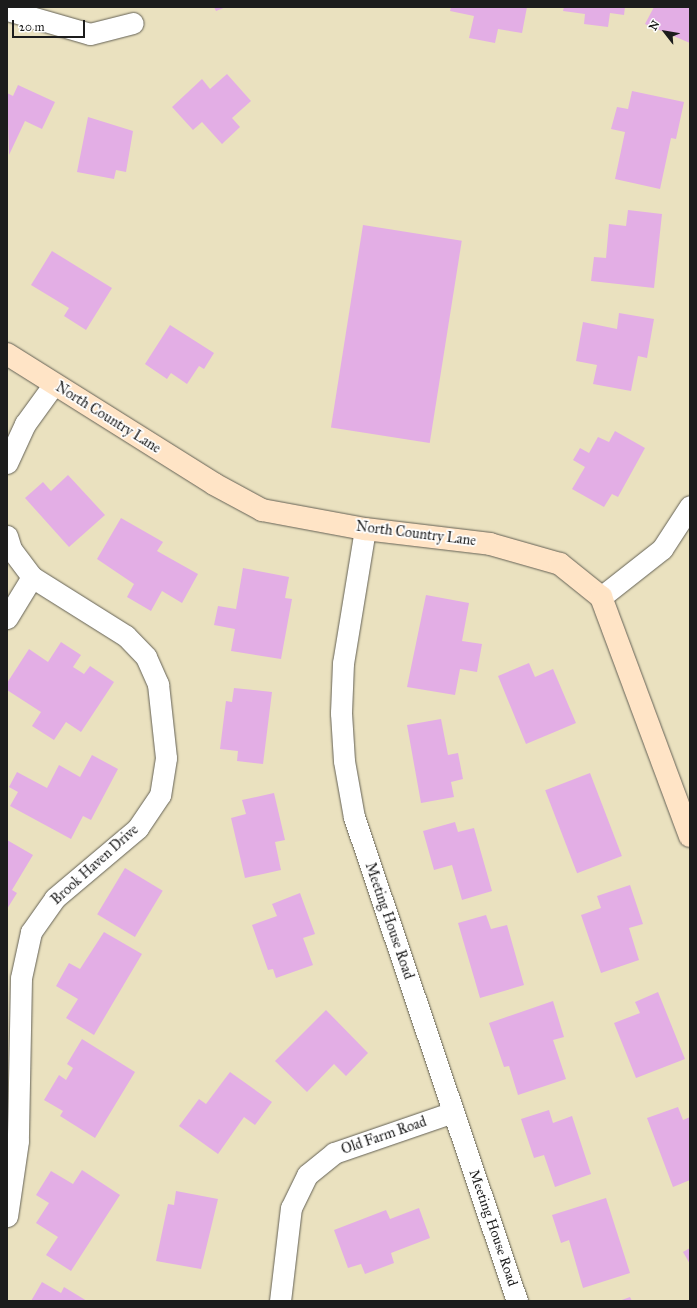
<!DOCTYPE html>
<style>
body{margin:0}
#map{position:relative;width:697px;height:1308px;overflow:hidden;background:#eae1bf;font-family:"IM FELL Great Primer",serif}
div>[style]{position:absolute}
.building>*{inset:0;background:#e3aee5;transform-origin:0 0}
.roads{filter:drop-shadow(0 0 1px #646155) drop-shadow(0 0 1px #646155)}
.street>*{height:21px;margin:-10.5px;padding:0 10.5px;transform-origin:10.5px;border-radius:10.5px;background:#fff}
.secondary>*{height:22px;margin:-11px;padding:0 11px;transform-origin:11px;border-radius:11px;background:#ffe4c6}
span{translate:-50% -50%;white-space:nowrap;text-align:center;line-height:1.15;-webkit-text-stroke:3.5px #fff;paint-order:stroke}
.street-label{font-size:14px;color:#1c1c1c}
.frame{position:absolute;inset:0;border:8px solid #1c1c1c;pointer-events:none}
.north{position:absolute;left:645px;top:12px;width:40px;height:40px;-webkit-text-stroke:3px #fff;paint-order:stroke;rotate:301deg;font-size:11px;font-weight:700;line-height:16px;text-align:center;color:#1c1c1c}
.north::after{content:'';display:block;margin:auto;width:14px;height:18px;background:#1c1c1c;clip-path:polygon(50% 0,100% 100%,50% 72%,0 100%)}
.scale{position:absolute;left:12px;top:20px;width:73px;height:18px;box-sizing:border-box;border:2px solid #1c1c1c;border-top:0;padding-left:5px;font-size:12px;line-height:14px;white-space:nowrap;color:#1c1c1c;-webkit-text-stroke:3px #fff;paint-order:stroke}
</style>
<div id="map">
<div class="building">
<i style="clip-path:polygon(214px 7px,226px 7px,216px 11px)"></i>
<i style="clip-path:polygon(451px 7px,527px 7px,522px 33px,498px 29px,495px 43px,469px 38px,474px 16px,450px 11px)"></i>
<i style="clip-path:polygon(564px 7px,625px 7px,624px 15px,610px 13px,608px 27px,584px 24px,585px 14px,563px 11px)"></i>
<i style="clip-path:polygon(654px 7px,690px 7px,690px 43px,645px 24px)"></i>
<i style="clip-path:polygon(227px 74px,251px 101px,232px 118px,240px 127px,222px 144px,202px 122px,193px 130px,172px 107px,202px 79px,210px 89px)"></i>
<i style="clip-path:polygon(18px 85px,55px 102px,42px 129px,25px 121px,9px 155px,7px 93px,13px 96px)"></i>
<i style="clip-path:polygon(632px 91px,684px 102px,676px 139px,671px 138px,660px 189px,615px 179px,625px 132px,611px 129px,617px 107px,628px 109px)"></i>
<i style="clip-path:polygon(88px 117px,133px 131px,126px 172px,116px 170px,114px 179px,77px 172px)"></i>
<i style="clip-path:polygon(628px 210px,662px 214px,654px 288px,591px 281px,594px 257px,606px 258px,609px 224px,626px 226px)"></i>
<i style="left:363px;top:225px;width:100px;height:205px;rotate:9deg"></i>
<i style="clip-path:polygon(52px 251px,112px 288px,86px 330px,64px 316px,69px 308px,31px 285px)"></i>
<i style="clip-path:polygon(619px 313px,654px 319px,647px 358px,638px 356px,631px 391px,593px 384px,597px 365px,576px 361px,583px 322px,617px 329px)"></i>
<i style="clip-path:polygon(170px 325px,214px 353px,204px 369px,199px 366px,187px 384px,171px 373px,167px 379px,145px 364px)"></i>
<i style="clip-path:polygon(615px 431px,645px 448px,618px 497px,612px 494px,604px 507px,572px 489px,585px 467px,573px 460px,580px 448px,589px 453px,598px 437px,609px 442px)"></i>
<i style="clip-path:polygon(68px 475px,105px 515px,69px 547px,25px 498px,43px 482px,51px 491px)"></i>
<i style="clip-path:polygon(121px 518px,163px 542px,157px 551px,198px 574px,182px 603px,162px 591px,151px 611px,127px 597px,134px 584px,97px 559px)"></i>
<i style="clip-path:polygon(243px 568px,289px 577px,285px 598px,292px 599px,281px 659px,231px 651px,235px 629px,214px 625px,218px 606px,236px 609px)"></i>
<i style="clip-path:polygon(426px 595px,469px 603px,462px 641px,482px 644px,477px 672px,460px 669px,455px 695px,407px 687px)"></i>
<i style="clip-path:polygon(61px 642px,81px 655px,73px 667px,84px 674px,90px 666px,114px 682px,81px 732px,66px 722px,54px 740px,32px 726px,41px 712px,7px 690px,7px 683px,29px 649px,48px 662px)"></i>
<i style="clip-path:polygon(529px 663px,535px 677px,553px 669px,576px 723px,526px 744px,498px 676px)"></i>
<i style="clip-path:polygon(234px 688px,272px 692px,263px 764px,237px 761px,238px 751px,220px 749px,226px 701px,232px 702px)"></i>
<i style="clip-path:polygon(441px 719px,448px 755px,458px 753px,463px 779px,451px 782px,454px 797px,421px 803px,407px 725px)"></i>
<i style="clip-path:polygon(92px 755px,118px 769px,91px 820px,83px 816px,71px 839px,10px 806px,18px 792px,9px 787px,17px 772px,47px 788px,59px 765px,80px 777px)"></i>
<i style="left:590px;top:773px;width:89px;height:48px;rotate:69deg"></i>
<i style="clip-path:polygon(274px 793px,285px 840px,275px 842px,281px 870px,245px 878px,231px 818px,246px 814px,242px 800px)"></i>
<i style="clip-path:polygon(455px 822px,458px 832px,474px 828px,492px 891px,462px 900px,452px 865px,434px 870px,423px 831px)"></i>
<i style="clip-path:polygon(7px 840px,33px 855px,12px 890px,17px 893px,7px 909px)"></i>
<i style="left:125px;top:868px;width:44px;height:54px;rotate:31deg"></i>
<i style="clip-path:polygon(630px 885px,643px 924px,629px 928px,639px 960px,601px 973px,581px 915px,601px 908px,597px 896px)"></i>
<i style="clip-path:polygon(300px 893px,315px 934px,303px 938px,313px 965px,276px 978px,273px 969px,268px 970px,252px 925px,277px 916px,272px 904px)"></i>
<i style="clip-path:polygon(486px 915px,491px 929px,507px 925px,524px 985px,480px 998px,458px 923px)"></i>
<i style="clip-path:polygon(104px 932px,142px 954px,94px 1035px,66px 1018px,78px 999px,56px 986px,69px 963px,80px 969px)"></i>
<i style="clip-path:polygon(658px 992px,685px 1059px,636px 1078px,614px 1023px,640px 1013px,635px 1002px)"></i>
<i style="clip-path:polygon(553px 1001px,564px 1037px,553px 1040px,566px 1079px,518px 1095px,509px 1066px,504px 1067px,489px 1023px)"></i>
<i style="clip-path:polygon(326px 1010px,368px 1053px,346px 1076px,334px 1064px,307px 1092px,275px 1061px)"></i>
<i style="clip-path:polygon(82px 1039px,135px 1072px,95px 1138px,60px 1116px,63px 1111px,44px 1100px,59px 1075px,66px 1080px,73px 1068px,67px 1064px)"></i>
<i style="clip-path:polygon(230px 1072px,272px 1102px,255px 1125px,244px 1117px,218px 1154px,179px 1126px,199px 1099px,206px 1104px)"></i>
<i style="clip-path:polygon(678px 1107px,683px 1120px,690px 1117px,690px 1180px,673px 1187px,647px 1118px)"></i>
<i style="clip-path:polygon(549px 1110px,553px 1123px,572px 1116px,591px 1174px,555px 1187px,544px 1155px,534px 1158px,521px 1119px)"></i>
<i style="clip-path:polygon(82px 1170px,120px 1195px,71px 1271px,46px 1255px,58px 1237px,36px 1223px,49px 1203px,36px 1195px,51px 1171px,73px 1184px)"></i>
<i style="clip-path:polygon(176px 1191px,218px 1199px,201px 1269px,156px 1261px,168px 1204px,174px 1205px)"></i>
<i style="clip-path:polygon(606px 1198px,630px 1273px,583px 1288px,569px 1240px,561px 1243px,552px 1215px)"></i>
<i style="clip-path:polygon(419px 1208px,430px 1238px,391px 1253px,394px 1263px,365px 1274px,361px 1264px,348px 1268px,334px 1230px,386px 1210px,390px 1219px)"></i>
<i style="clip-path:polygon(690px 1248px,690px 1264px,683px 1252px)"></i>
<i style="clip-path:polygon(42px 1282px,61px 1293px,64px 1287px,87px 1301px,31px 1301px)"></i>
<i style="clip-path:polygon(630px 1297px,632px 1301px,619px 1301px)"></i>
</div>
<div class="roads">
<div class="street">
<i style="left:7px;top:10px;width:86px;rotate:16.1deg"></i>
<i style="left:90px;top:34px;width:44px;rotate:-14.3deg"></i>
<i style="left:7px;top:463px;width:43px;rotate:-65.2deg"></i>
<i style="left:25px;top:424px;width:49px;rotate:-54.1deg"></i>
<i style="left:365px;top:529px;width:136px;rotate:99.3deg"></i>
<i style="left:343px;top:663px;width:50px;rotate:92.3deg"></i>
<i style="left:341px;top:713px;width:48px;rotate:86.4deg"></i>
<i style="left:344px;top:761px;width:57px;rotate:79.9deg"></i>
<i style="left:354px;top:817px;width:511px;rotate:71.39deg"></i>
<i style="left:7px;top:536px;width:14px;rotate:73deg"></i>
<i style="left:11px;top:549px;width:35px;rotate:53deg"></i>
<i style="left:32px;top:577px;width:111px;rotate:32.1deg"></i>
<i style="left:126px;top:636px;width:29px;rotate:46deg"></i>
<i style="left:146px;top:657px;width:30px;rotate:66deg"></i>
<i style="left:158px;top:684px;width:74px;rotate:83.8deg"></i>
<i style="left:166px;top:758px;width:37px;rotate:99deg"></i>
<i style="left:160px;top:795px;width:40px;rotate:124deg"></i>
<i style="left:138px;top:828px;width:109px;rotate:139.9deg"></i>
<i style="left:55px;top:898px;width:42px;rotate:125.2deg"></i>
<i style="left:31px;top:932px;width:47px;rotate:102.3deg"></i>
<i style="left:21px;top:978px;width:163px;rotate:91.1deg"></i>
<i style="left:18px;top:1141px;width:76px;rotate:98.3deg"></i>
<i style="left:601px;top:597px;width:78px;rotate:-38.2deg"></i>
<i style="left:662px;top:549px;width:51px;rotate:-56.9deg"></i>
<i style="left:7px;top:618px;width:48px;rotate:-58.6deg"></i>
<i style="left:280px;top:1301px;width:94px;rotate:-83.3deg"></i>
<i style="left:291px;top:1208px;width:37px;rotate:-64deg"></i>
<i style="left:307px;top:1175px;width:35px;rotate:-39deg"></i>
<i style="left:334px;top:1153px;width:126px;rotate:-19deg"></i>
</div>
<div class="secondary">
<i style="left:7px;top:354px;width:244px;rotate:32.1deg"></i>
<i style="left:214px;top:484px;width:55px;rotate:28.4deg"></i>
<i style="left:262px;top:510px;width:105px;rotate:10.5deg"></i>
<i style="left:365px;top:529px;width:126px;rotate:6.8deg"></i>
<i style="left:490px;top:544px;width:73px;rotate:15.9deg"></i>
<i style="left:560px;top:564px;width:53px;rotate:38.8deg"></i>
<i style="left:601px;top:597px;width:255px;rotate:69.6deg"></i>
</div>
</div>
<div class="street-label">
<span style="left:108px;top:418px;rotate:32deg">North Country Lane</span>
<span style="left:416px;top:534px;rotate:7deg">North Country Lane</span>
<span style="left:95px;top:865px;rotate:-42deg">Brook Haven Drive</span>
<span style="left:389px;top:921px;rotate:71deg">Meeting House Road</span>
<span style="left:384px;top:1136px;rotate:-19deg">Old Farm Road</span>
<span style="left:493px;top:1228px;rotate:71deg">Meeting House Road</span>
</div>
<div class="frame"></div>
<div class="north">N</div>
<div class="scale">20 m</div>
</div>
